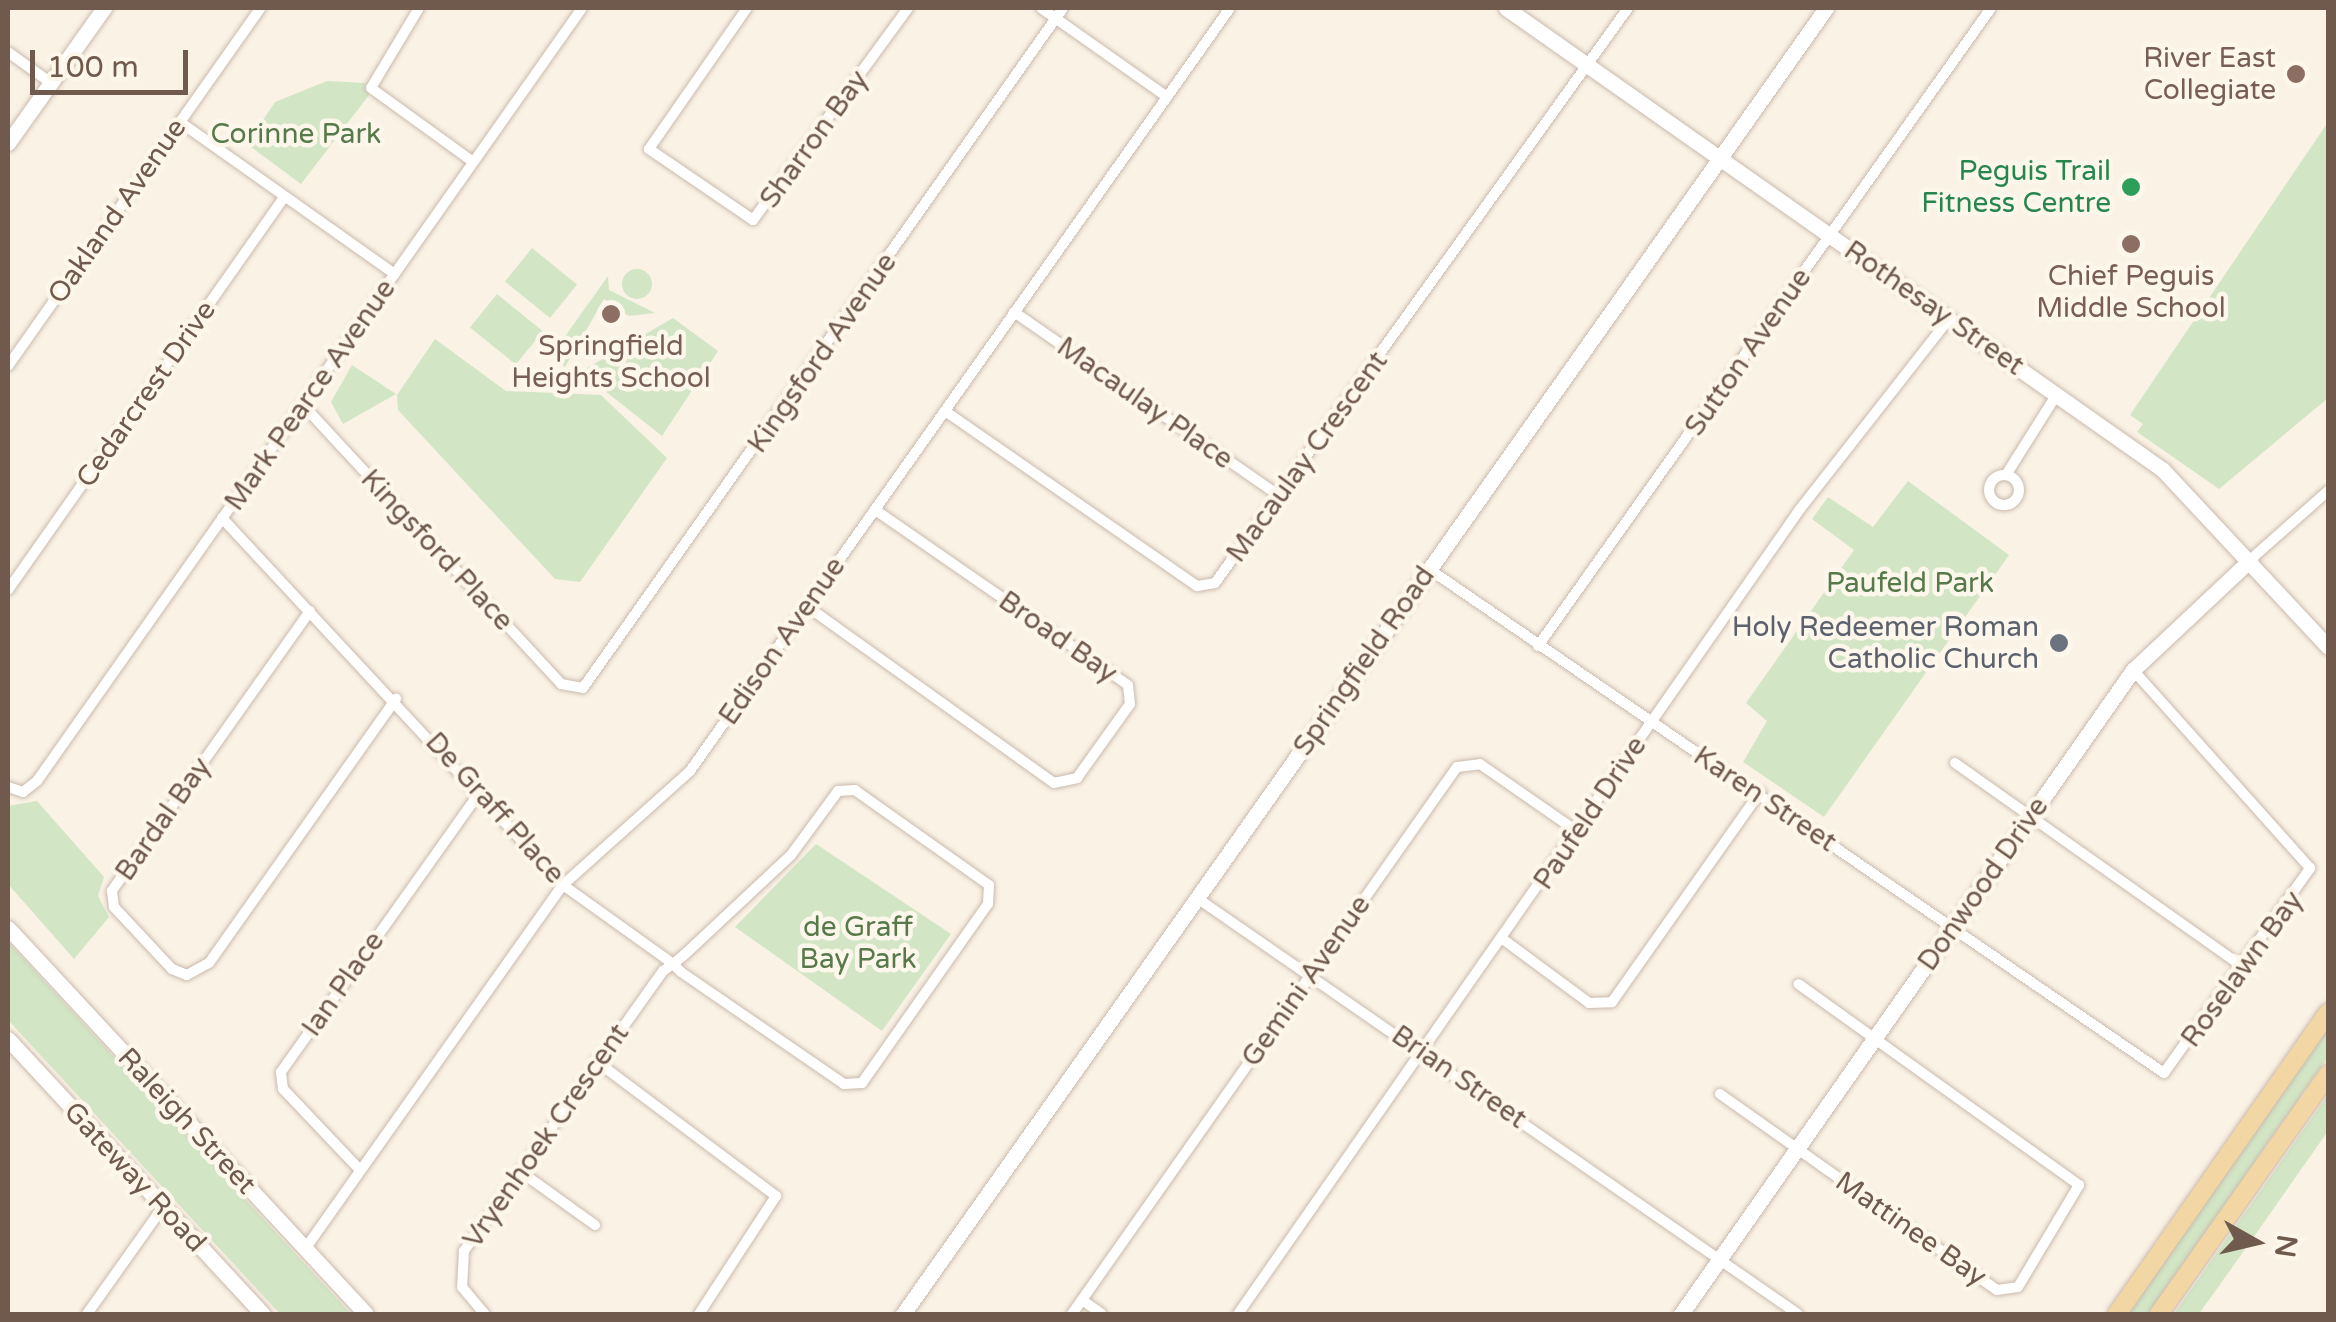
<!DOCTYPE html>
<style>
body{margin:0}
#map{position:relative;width:2336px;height:1322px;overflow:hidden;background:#faf2e5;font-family:"Varela Round",sans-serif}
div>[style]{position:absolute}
.green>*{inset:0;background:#d2e6c5;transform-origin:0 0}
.round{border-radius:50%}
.roads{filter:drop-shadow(0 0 2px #cabaad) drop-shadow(0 0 2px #cabaad)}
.street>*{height:10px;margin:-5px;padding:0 5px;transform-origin:5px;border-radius:5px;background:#fff}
.street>.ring{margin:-5px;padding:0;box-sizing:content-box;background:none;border:10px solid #fff;border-radius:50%}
.secondary>*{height:15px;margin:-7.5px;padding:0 7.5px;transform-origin:7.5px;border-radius:7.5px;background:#fff}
.primary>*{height:18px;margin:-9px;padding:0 9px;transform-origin:9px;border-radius:9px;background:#f2d7a4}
.dots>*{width:28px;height:28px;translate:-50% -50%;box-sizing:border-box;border:5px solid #fdf6eb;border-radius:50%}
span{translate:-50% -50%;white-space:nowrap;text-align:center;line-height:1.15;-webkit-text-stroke:9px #fdf6eb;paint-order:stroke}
.education-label{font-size:28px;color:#785e54}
.right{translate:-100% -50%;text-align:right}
.park-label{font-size:28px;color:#567a49}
.street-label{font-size:28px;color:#705a4d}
.leisure-label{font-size:28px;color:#27864d}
.worship-label{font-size:28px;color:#5b616d}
.frame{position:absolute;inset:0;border:10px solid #705a4d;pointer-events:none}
.north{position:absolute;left:2206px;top:1192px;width:100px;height:100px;-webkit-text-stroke:8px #fdf6eb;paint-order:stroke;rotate:98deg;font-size:28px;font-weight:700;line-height:40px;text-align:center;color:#705a4d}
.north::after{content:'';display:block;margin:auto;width:35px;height:45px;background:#705a4d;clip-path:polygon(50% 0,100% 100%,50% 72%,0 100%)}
.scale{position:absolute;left:30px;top:50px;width:158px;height:45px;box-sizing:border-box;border:5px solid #705a4d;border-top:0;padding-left:12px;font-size:30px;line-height:35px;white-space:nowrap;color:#705a4d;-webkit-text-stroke:8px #fdf6eb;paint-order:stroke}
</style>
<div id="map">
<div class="green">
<i style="clip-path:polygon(327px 81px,365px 83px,369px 95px,301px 184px,247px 144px,275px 102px)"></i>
<i style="clip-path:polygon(2328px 122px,2328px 398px,2219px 489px,2137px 432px,2143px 424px,2130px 415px)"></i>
<i style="left:532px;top:248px;width:58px;height:43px;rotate:39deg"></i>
<i class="round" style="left:622px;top:269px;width:30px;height:30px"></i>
<i style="clip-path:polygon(608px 276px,609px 290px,655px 313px,629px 316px,604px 299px,565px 367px,551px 356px)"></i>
<i style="left:497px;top:294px;width:59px;height:43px;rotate:39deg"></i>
<i style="clip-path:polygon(673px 318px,718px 351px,662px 436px,605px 391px,563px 382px)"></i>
<i style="clip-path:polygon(435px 339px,506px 391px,601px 395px,667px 458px,580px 582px,555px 579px,398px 410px,397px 395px)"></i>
<i style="clip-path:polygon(352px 365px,396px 394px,343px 424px,331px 402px)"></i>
<i style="clip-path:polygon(1908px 481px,2009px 555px,1824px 817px,1743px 762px,1767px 721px,1746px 703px,1854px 550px,1812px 519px,1828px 497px,1873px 527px)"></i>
<i style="clip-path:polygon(37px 801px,104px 877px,98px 896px,109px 917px,74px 959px,8px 884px,8px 806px)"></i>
<i style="clip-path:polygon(816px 844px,951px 934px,882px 1031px,735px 927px)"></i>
<i style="clip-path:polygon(8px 942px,351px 1314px,280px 1314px,8px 1020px)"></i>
<i style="clip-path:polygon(2328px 1026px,2328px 1057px,2148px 1314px,2128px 1314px)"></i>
<i style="clip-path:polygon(2328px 1095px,2328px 1131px,2253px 1238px,2199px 1314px,2174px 1314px)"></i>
</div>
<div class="roads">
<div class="street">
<i style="left:419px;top:8px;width:93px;rotate:121deg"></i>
<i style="left:371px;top:88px;width:125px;rotate:35.9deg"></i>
<i style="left:747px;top:8px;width:172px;rotate:124.8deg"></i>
<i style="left:649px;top:149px;width:126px;rotate:34.3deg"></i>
<i style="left:753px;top:220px;width:263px;rotate:-53.8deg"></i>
<i style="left:1041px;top:8px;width:154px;rotate:35.2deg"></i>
<i style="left:8px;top:52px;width:53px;rotate:35.8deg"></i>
<i style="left:180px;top:122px;width:263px;rotate:35.3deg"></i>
<i style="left:1014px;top:312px;width:320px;rotate:34.7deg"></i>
<i style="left:8px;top:366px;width:438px;rotate:-54.8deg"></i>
<i style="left:303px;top:405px;width:380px;rotate:47.2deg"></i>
<i style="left:561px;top:684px;width:22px;rotate:10deg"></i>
<i style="left:583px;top:688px;width:832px;rotate:-54.78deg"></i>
<i style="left:945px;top:411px;width:307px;rotate:34.8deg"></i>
<i style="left:1197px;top:586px;width:18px;rotate:-9deg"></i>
<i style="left:1215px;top:583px;width:708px;rotate:-54.31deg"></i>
<i class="ring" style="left:1989px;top:475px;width:20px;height:20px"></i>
<i style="left:2006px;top:475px;width:96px;rotate:-57.8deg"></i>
<i style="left:222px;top:518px;width:501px;rotate:47.1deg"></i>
<i style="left:563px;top:885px;width:125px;rotate:35.6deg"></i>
<i style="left:665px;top:958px;width:10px;rotate:37deg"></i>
<i style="left:673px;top:964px;width:11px;rotate:45deg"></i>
<i style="left:681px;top:972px;width:198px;rotate:34.5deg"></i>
<i style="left:844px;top:1084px;width:18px;rotate:-3deg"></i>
<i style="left:862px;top:1083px;width:219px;rotate:-54.9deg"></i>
<i style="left:988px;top:904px;width:19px;rotate:-87deg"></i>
<i style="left:989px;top:885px;width:164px;rotate:-144.7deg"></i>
<i style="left:855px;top:790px;width:17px;rotate:177deg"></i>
<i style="left:838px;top:791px;width:79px;rotate:126.3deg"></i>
<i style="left:791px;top:855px;width:146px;rotate:136.9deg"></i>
<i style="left:684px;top:955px;width:14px;rotate:141deg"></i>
<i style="left:673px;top:964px;width:12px;rotate:145deg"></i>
<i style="left:663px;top:971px;width:344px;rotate:125.4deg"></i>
<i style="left:464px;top:1251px;width:36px;rotate:93deg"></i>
<i style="left:462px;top:1287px;width:35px;rotate:50deg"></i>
<i style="left:2250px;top:560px;width:104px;rotate:-41.5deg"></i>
<i style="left:1429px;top:569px;width:891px;rotate:34.44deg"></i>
<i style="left:2164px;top:1073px;width:252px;rotate:-54.5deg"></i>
<i style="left:2310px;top:868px;width:266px;rotate:-131.8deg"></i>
<i style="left:8px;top:590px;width:479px;rotate:-54.9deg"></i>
<i style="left:808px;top:607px;width:302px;rotate:35.6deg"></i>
<i style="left:1054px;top:783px;width:24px;rotate:-12deg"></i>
<i style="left:1077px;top:778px;width:91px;rotate:-54.4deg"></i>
<i style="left:1130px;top:704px;width:19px;rotate:-96deg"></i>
<i style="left:1128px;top:685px;width:308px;rotate:-145.3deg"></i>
<i style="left:310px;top:611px;width:343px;rotate:125.3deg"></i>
<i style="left:112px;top:891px;width:16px;rotate:83deg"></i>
<i style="left:114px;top:907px;width:85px;rotate:46.9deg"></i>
<i style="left:172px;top:969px;width:16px;rotate:22deg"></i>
<i style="left:187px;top:975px;width:25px;rotate:-29deg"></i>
<i style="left:209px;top:963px;width:324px;rotate:-54.7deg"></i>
<i style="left:1538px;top:646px;width:782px;rotate:-54.62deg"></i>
<i style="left:1955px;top:763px;width:353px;rotate:35.3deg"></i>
<i style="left:8px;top:787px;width:16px;rotate:18deg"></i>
<i style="left:23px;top:792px;width:18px;rotate:-38deg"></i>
<i style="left:37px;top:781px;width:946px;rotate:-54.81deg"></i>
<i style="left:1197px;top:898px;width:731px;rotate:34.69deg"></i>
<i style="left:1504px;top:940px;width:106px;rotate:36.5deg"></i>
<i style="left:1589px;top:1003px;width:23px;rotate:-2deg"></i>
<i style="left:1612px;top:1002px;width:257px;rotate:-54.8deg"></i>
<i style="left:596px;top:1061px;width:225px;rotate:36.9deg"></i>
<i style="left:776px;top:1196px;width:141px;rotate:123.1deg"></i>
<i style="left:1720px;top:1094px;width:339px;rotate:35.3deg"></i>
<i style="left:1997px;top:1290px;width:21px;rotate:-8deg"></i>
<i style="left:2018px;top:1287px;width:119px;rotate:-59.1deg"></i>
<i style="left:2079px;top:1185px;width:345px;rotate:-144.4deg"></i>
<i style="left:360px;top:1170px;width:112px;rotate:-133.5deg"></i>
<i style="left:283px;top:1089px;width:17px;rotate:-97deg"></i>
<i style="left:281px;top:1072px;width:345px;rotate:-54.6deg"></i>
<i style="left:521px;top:1172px;width:91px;rotate:35.6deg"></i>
<i style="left:305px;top:1249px;width:446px;rotate:-54.7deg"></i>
<i style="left:563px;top:885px;width:171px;rotate:-41.9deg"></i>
<i style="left:690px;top:771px;width:935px;rotate:-54.71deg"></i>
<i style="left:1082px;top:1300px;width:24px;rotate:35deg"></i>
<i style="left:87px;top:1314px;width:131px;rotate:-54.6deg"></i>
<i style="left:1072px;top:1314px;width:669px;rotate:-54.86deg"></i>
<i style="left:1457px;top:767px;width:23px;rotate:-7deg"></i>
<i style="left:1480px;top:764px;width:119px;rotate:34.8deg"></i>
<i style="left:1238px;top:1314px;width:982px;rotate:-55.08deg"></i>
<i style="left:1800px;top:509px;width:243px;rotate:-51.9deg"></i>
</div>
<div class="secondary">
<i style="left:1506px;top:8px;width:803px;rotate:35.11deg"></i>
<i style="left:2163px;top:470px;width:242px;rotate:47deg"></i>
<i style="left:8px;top:143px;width:166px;rotate:-54.6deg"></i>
<i style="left:8px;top:928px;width:526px;rotate:47.16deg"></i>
<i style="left:8px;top:1039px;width:375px;rotate:47.2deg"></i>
<i style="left:903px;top:1314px;width:1599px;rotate:-54.75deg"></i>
<i style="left:1681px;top:1314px;width:787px;rotate:-54.94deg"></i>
<i style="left:2133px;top:670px;width:161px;rotate:-43.2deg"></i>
</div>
<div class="primary">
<i style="left:2117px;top:1314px;width:368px;rotate:-55deg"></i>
<i style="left:2159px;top:1314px;width:294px;rotate:-54.8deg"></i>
</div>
</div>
<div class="dots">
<i style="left:2296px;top:74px;background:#8d6e63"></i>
<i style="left:2131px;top:187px;background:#2e9e5b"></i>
<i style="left:2131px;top:244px;background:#8d6e63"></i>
<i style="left:611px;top:314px;background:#8d6e63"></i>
<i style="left:2059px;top:643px;background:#6b7280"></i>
</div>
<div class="education-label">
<span class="right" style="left:2276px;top:74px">River East<br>Collegiate</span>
<span style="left:2131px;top:292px">Chief Peguis<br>Middle School</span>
<span style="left:611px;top:362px">Springfield<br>Heights School</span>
</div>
<div class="park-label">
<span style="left:296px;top:134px">Corinne Park</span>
<span style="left:1910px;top:583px">Paufeld Park</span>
<span style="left:858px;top:943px">de Graff<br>Bay Park</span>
</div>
<div class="street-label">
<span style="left:814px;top:139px;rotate:-54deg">Sharron Bay</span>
<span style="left:117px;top:211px;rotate:-55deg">Oakland Avenue</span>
<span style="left:1934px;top:308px;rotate:35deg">Rothesay Street</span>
<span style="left:1748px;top:352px;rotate:-55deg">Sutton Avenue</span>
<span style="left:822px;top:353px;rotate:-55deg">Kingsford Avenue</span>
<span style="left:146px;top:394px;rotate:-55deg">Cedarcrest Drive</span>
<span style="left:310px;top:395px;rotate:-55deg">Mark Pearce Avenue</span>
<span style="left:1145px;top:403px;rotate:35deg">Macaulay Place</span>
<span style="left:1307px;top:457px;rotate:-54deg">Macaulay Crescent</span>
<span style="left:437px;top:550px;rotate:47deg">Kingsford Place</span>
<span style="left:1058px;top:637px;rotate:35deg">Broad Bay</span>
<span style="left:782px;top:641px;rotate:-55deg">Edison Avenue</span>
<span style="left:1364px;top:661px;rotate:-55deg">Springfield Road</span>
<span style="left:1765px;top:799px;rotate:34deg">Karen Street</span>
<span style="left:495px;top:808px;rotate:48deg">De Graff Place</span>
<span style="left:1590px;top:813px;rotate:-56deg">Paufeld Drive</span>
<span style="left:163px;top:819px;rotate:-55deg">Bardal Bay</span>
<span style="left:1983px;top:884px;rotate:-55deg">Donwood Drive</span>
<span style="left:2242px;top:969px;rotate:-54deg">Roselawn Bay</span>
<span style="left:1306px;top:981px;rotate:-55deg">Gemini Avenue</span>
<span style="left:343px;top:984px;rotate:-55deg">Ian Place</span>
<span style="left:1459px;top:1077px;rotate:35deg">Brian Street</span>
<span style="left:187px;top:1121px;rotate:47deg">Raleigh Street</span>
<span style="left:546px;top:1136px;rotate:-55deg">Vryenhoek Crescent</span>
<span style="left:135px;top:1177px;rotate:47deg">Gateway Road</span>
<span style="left:1911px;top:1229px;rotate:35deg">Mattinee Bay</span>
</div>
<div class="leisure-label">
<span class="right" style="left:2111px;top:187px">Peguis Trail<br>Fitness Centre</span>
</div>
<div class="worship-label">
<span class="right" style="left:2039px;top:643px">Holy Redeemer Roman<br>Catholic Church</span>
</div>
<div class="frame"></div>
<div class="north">N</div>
<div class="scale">100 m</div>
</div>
